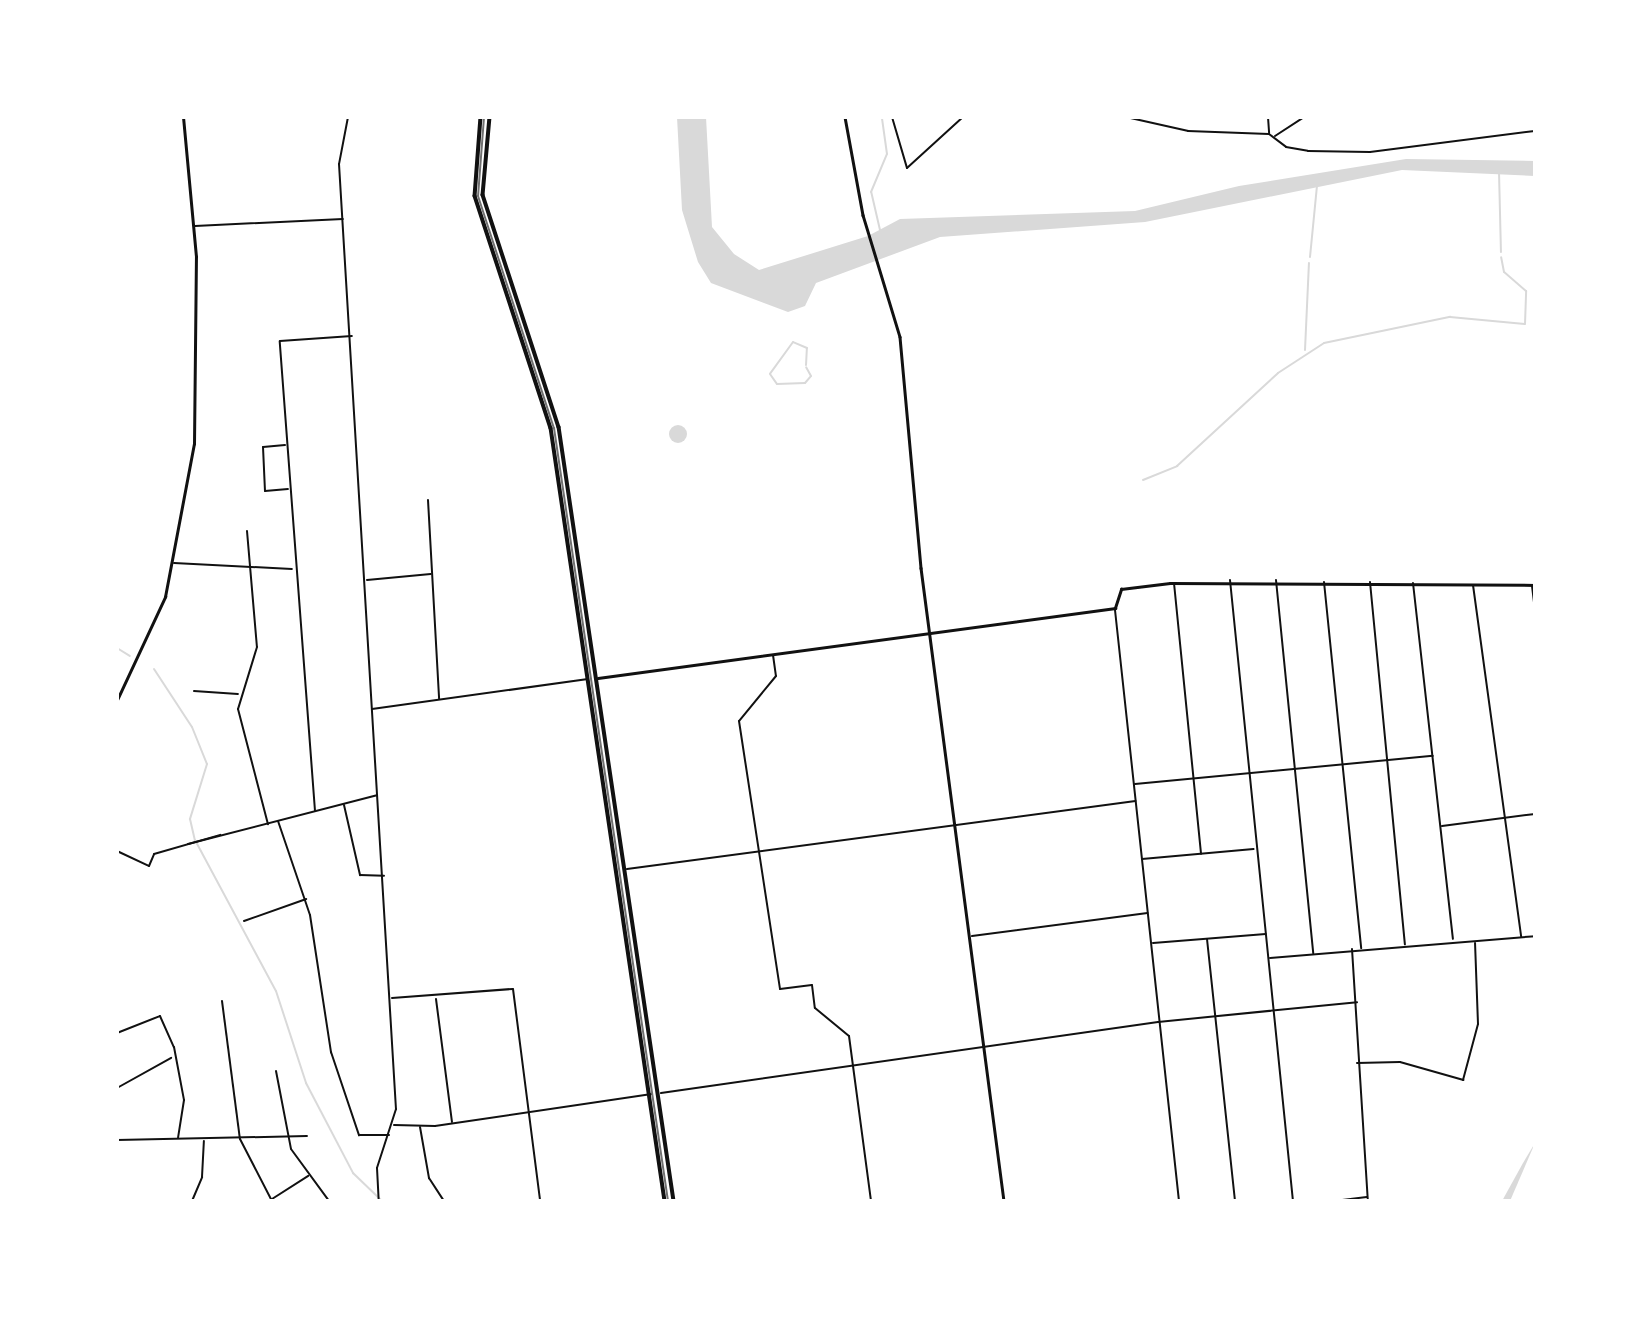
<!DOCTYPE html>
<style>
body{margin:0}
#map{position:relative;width:1652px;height:1318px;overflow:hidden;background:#fff;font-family:"Source Sans 3",sans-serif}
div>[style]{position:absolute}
.water>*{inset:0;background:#d9d9d9}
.round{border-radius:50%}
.stream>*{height:2px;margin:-1px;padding:0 1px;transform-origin:1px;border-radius:1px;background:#d9d9d9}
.minor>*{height:2px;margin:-1px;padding:0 1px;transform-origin:1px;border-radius:1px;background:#111}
.tertiary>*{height:2.5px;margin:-1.25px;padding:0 1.25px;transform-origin:1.25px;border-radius:1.25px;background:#111}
.secondary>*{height:2.5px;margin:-1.25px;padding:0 1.25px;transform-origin:1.25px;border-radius:1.25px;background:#111}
.primary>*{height:3.5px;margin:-1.75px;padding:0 1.75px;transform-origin:1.75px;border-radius:1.75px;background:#111}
.tram>*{height:2px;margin:-1px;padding:0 1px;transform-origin:1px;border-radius:1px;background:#707070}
span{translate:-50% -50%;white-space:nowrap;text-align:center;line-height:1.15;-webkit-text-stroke:5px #fff;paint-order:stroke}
.frame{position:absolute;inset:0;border:119px solid #fff;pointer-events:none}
</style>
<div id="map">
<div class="water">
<i style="clip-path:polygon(677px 117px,706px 117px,712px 227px,734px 254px,759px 270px,868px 236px,900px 219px,1135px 211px,1239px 186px,1406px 159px,1535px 161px,1535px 176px,1402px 170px,1145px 222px,940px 237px,816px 283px,805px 306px,788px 312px,711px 283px,698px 262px,682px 210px)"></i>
<i class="round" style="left:669px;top:425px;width:18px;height:18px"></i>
<i style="clip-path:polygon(1535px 1143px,1510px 1201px,1502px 1201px,1523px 1163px)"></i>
</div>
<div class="stream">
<i style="left:1499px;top:172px;width:80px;rotate:88.6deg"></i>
<i style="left:880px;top:230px;width:39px;rotate:-103deg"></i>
<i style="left:871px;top:192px;width:41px;rotate:-67.2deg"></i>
<i style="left:887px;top:154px;width:37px;rotate:-98deg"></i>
<i style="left:1310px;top:257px;width:72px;rotate:-84.4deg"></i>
<i style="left:1305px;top:350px;width:87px;rotate:-87.4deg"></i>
<i style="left:806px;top:365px;width:17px;rotate:-87deg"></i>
<i style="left:807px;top:348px;width:15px;rotate:-157deg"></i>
<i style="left:793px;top:342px;width:39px;rotate:126deg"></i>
<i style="left:770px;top:374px;width:12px;rotate:55deg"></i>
<i style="left:777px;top:384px;width:28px;rotate:-2deg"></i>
<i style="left:805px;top:383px;width:9px;rotate:-49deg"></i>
<i style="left:811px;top:376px;width:10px;rotate:-119deg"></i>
<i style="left:1143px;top:480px;width:37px;rotate:-22deg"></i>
<i style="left:1177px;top:466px;width:137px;rotate:-42.6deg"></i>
<i style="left:1278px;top:373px;width:55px;rotate:-33.1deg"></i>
<i style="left:1324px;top:343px;width:129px;rotate:-11.7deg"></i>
<i style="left:1450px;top:317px;width:75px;rotate:5.3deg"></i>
<i style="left:1525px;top:324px;width:33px;rotate:-88deg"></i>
<i style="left:1526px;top:291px;width:29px;rotate:-139deg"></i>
<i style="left:1504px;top:272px;width:15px;rotate:-101deg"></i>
<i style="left:117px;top:648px;width:15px;rotate:32deg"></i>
<i style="left:154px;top:669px;width:69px;rotate:56.8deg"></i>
<i style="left:192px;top:727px;width:40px;rotate:68deg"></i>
<i style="left:207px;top:764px;width:58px;rotate:107.2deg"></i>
<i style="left:190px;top:819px;width:22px;rotate:77deg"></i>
<i style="left:195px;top:840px;width:171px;rotate:61.8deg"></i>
<i style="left:276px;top:991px;width:97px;rotate:71.9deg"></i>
<i style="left:306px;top:1083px;width:102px;rotate:62.4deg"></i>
<i style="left:353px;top:1173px;width:40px;rotate:44deg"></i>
</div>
<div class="minor">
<i style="left:348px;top:117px;width:48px;rotate:100.8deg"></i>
<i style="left:339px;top:164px;width:947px;rotate:86.55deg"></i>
<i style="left:396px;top:1109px;width:62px;rotate:107.9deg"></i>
<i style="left:377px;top:1168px;width:33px;rotate:87deg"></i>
<i style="left:892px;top:117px;width:53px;rotate:73.6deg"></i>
<i style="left:907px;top:168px;width:76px;rotate:-42.3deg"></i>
<i style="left:1126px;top:117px;width:64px;rotate:12.7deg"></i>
<i style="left:1188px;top:131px;width:81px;rotate:2.1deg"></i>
<i style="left:1269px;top:134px;width:21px;rotate:37deg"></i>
<i style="left:1286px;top:147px;width:22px;rotate:10deg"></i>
<i style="left:1308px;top:151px;width:62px;rotate:0.9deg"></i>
<i style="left:1370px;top:152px;width:166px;rotate:-7.3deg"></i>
<i style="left:1268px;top:117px;width:16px;rotate:86deg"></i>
<i style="left:1275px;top:136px;width:35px;rotate:-33deg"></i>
<i style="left:195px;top:226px;width:148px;rotate:-2.7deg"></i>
<i style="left:285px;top:445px;width:22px;rotate:175deg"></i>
<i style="left:263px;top:447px;width:44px;rotate:87.4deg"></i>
<i style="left:265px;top:491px;width:23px;rotate:-5deg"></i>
<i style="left:428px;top:500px;width:199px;rotate:86.8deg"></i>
<i style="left:247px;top:531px;width:116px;rotate:85.1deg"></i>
<i style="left:257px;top:647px;width:65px;rotate:107deg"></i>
<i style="left:238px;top:709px;width:119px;rotate:75.4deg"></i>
<i style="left:174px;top:563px;width:118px;rotate:2.9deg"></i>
<i style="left:367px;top:580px;width:64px;rotate:-5.4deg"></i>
<i style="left:1230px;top:580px;width:624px;rotate:84.21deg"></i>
<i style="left:1276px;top:580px;width:375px;rotate:84.3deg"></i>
<i style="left:1324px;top:582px;width:368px;rotate:84.2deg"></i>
<i style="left:1370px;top:582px;width:364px;rotate:84.5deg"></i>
<i style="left:1174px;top:583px;width:272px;rotate:84.3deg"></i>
<i style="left:1413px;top:583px;width:358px;rotate:83.6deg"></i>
<i style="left:1473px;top:585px;width:355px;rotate:82.2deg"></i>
<i style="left:1532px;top:586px;width:23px;rotate:83deg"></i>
<i style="left:1115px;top:610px;width:594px;rotate:83.82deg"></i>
<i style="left:773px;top:655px;width:21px;rotate:82deg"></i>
<i style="left:776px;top:676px;width:58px;rotate:129.4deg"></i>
<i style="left:739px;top:721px;width:271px;rotate:81.3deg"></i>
<i style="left:780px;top:989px;width:32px;rotate:-7deg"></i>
<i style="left:812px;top:985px;width:23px;rotate:83deg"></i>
<i style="left:815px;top:1008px;width:44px;rotate:39.5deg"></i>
<i style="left:849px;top:1036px;width:166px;rotate:82.4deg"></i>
<i style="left:194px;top:691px;width:44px;rotate:3.9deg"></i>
<i style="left:372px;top:709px;width:218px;rotate:-7.9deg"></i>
<i style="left:1135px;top:784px;width:299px;rotate:-5.4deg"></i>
<i style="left:344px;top:805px;width:72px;rotate:77.1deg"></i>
<i style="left:360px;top:875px;width:24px;rotate:2deg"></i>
<i style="left:315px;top:811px;width:471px;rotate:-94.3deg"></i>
<i style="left:280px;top:341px;width:72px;rotate:-4deg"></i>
<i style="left:278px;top:821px;width:99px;rotate:71.2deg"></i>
<i style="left:310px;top:915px;width:139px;rotate:81.3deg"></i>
<i style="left:331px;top:1052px;width:88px;rotate:71.4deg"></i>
<i style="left:359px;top:1135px;width:30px"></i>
<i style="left:1442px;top:826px;width:94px;rotate:-7.4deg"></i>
<i style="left:188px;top:844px;width:195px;rotate:-14.5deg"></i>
<i style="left:117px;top:851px;width:35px;rotate:25deg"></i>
<i style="left:149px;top:866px;width:13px;rotate:-67deg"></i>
<i style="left:154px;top:854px;width:69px;rotate:-16.1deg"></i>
<i style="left:1142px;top:859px;width:112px;rotate:-5.1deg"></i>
<i style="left:627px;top:869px;width:513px;rotate:-7.62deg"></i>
<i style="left:244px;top:921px;width:66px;rotate:-19.5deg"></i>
<i style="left:972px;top:936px;width:177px;rotate:-7.5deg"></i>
<i style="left:1207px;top:939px;width:263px;rotate:83.9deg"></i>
<i style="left:1153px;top:943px;width:113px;rotate:-4.6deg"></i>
<i style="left:1352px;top:949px;width:253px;rotate:86.4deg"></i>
<i style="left:1270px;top:958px;width:266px;rotate:-4.7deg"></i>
<i style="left:392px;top:998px;width:121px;rotate:-4.3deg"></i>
<i style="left:513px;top:989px;width:214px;rotate:82.7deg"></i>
<i style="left:436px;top:999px;width:124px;rotate:82.6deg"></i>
<i style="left:222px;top:1001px;width:139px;rotate:82.6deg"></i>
<i style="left:240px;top:1139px;width:70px;rotate:62.7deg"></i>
<i style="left:117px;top:1033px;width:46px;rotate:-21.6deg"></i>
<i style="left:160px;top:1016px;width:34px;rotate:66deg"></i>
<i style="left:174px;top:1047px;width:54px;rotate:79.3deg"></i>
<i style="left:184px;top:1100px;width:38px;rotate:99deg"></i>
<i style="left:1357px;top:1063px;width:43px;rotate:-1.3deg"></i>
<i style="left:1400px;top:1062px;width:66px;rotate:15.9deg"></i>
<i style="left:1463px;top:1080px;width:58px;rotate:-75deg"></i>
<i style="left:1478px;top:1024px;width:81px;rotate:-92.1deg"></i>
<i style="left:276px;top:1071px;width:79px;rotate:79.1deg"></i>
<i style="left:291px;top:1149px;width:64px;rotate:53.8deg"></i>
<i style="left:117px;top:1088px;width:62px;rotate:-29.1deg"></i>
<i style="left:661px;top:1093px;width:502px;rotate:-8.13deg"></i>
<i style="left:1158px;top:1022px;width:200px;rotate:-5.7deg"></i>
<i style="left:394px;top:1125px;width:41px;rotate:1.4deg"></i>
<i style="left:435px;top:1126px;width:219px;rotate:-8.4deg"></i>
<i style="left:420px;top:1127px;width:52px;rotate:80deg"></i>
<i style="left:429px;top:1178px;width:27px;rotate:57deg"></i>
<i style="left:117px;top:1140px;width:190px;rotate:-1.2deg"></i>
<i style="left:272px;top:1199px;width:43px;rotate:-32.6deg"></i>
<i style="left:192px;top:1201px;width:26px;rotate:-67deg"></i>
<i style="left:202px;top:1177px;width:36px;rotate:-87deg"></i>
<i style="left:1334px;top:1201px;width:33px;rotate:-7deg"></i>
</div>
<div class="tertiary">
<i style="left:845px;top:117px;width:100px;rotate:79.6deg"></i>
<i style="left:863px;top:215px;width:127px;rotate:73.1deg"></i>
<i style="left:900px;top:337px;width:232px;rotate:84.8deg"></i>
<i style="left:921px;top:568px;width:638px;rotate:82.53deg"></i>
<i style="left:598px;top:678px;width:522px;rotate:-7.71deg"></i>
<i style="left:1115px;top:608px;width:20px;rotate:-72deg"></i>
<i style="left:1121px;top:589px;width:49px;rotate:-7deg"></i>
<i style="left:1170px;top:583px;width:365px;rotate:0.3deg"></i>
</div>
<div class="secondary">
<i style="left:117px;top:700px;width:114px;rotate:-65deg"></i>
<i style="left:165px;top:597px;width:156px;rotate:-79.3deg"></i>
<i style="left:194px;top:444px;width:187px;rotate:-89.4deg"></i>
<i style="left:196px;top:257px;width:141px;rotate:-95.3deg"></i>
</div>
<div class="primary">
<i style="left:481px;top:117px;width:79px;rotate:94.3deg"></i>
<i style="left:475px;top:196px;width:244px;rotate:71.9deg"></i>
<i style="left:551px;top:428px;width:781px;rotate:81.61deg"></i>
<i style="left:490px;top:117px;width:78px;rotate:95.1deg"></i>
<i style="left:483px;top:195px;width:244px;rotate:71.9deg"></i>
<i style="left:559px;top:427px;width:782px;rotate:81.55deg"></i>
</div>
<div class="tram">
<i style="left:484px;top:117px;width:79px;rotate:94.3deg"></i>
<i style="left:478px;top:196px;width:244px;rotate:71.9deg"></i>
<i style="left:554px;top:428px;width:781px;rotate:81.61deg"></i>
</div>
<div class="frame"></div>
</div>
